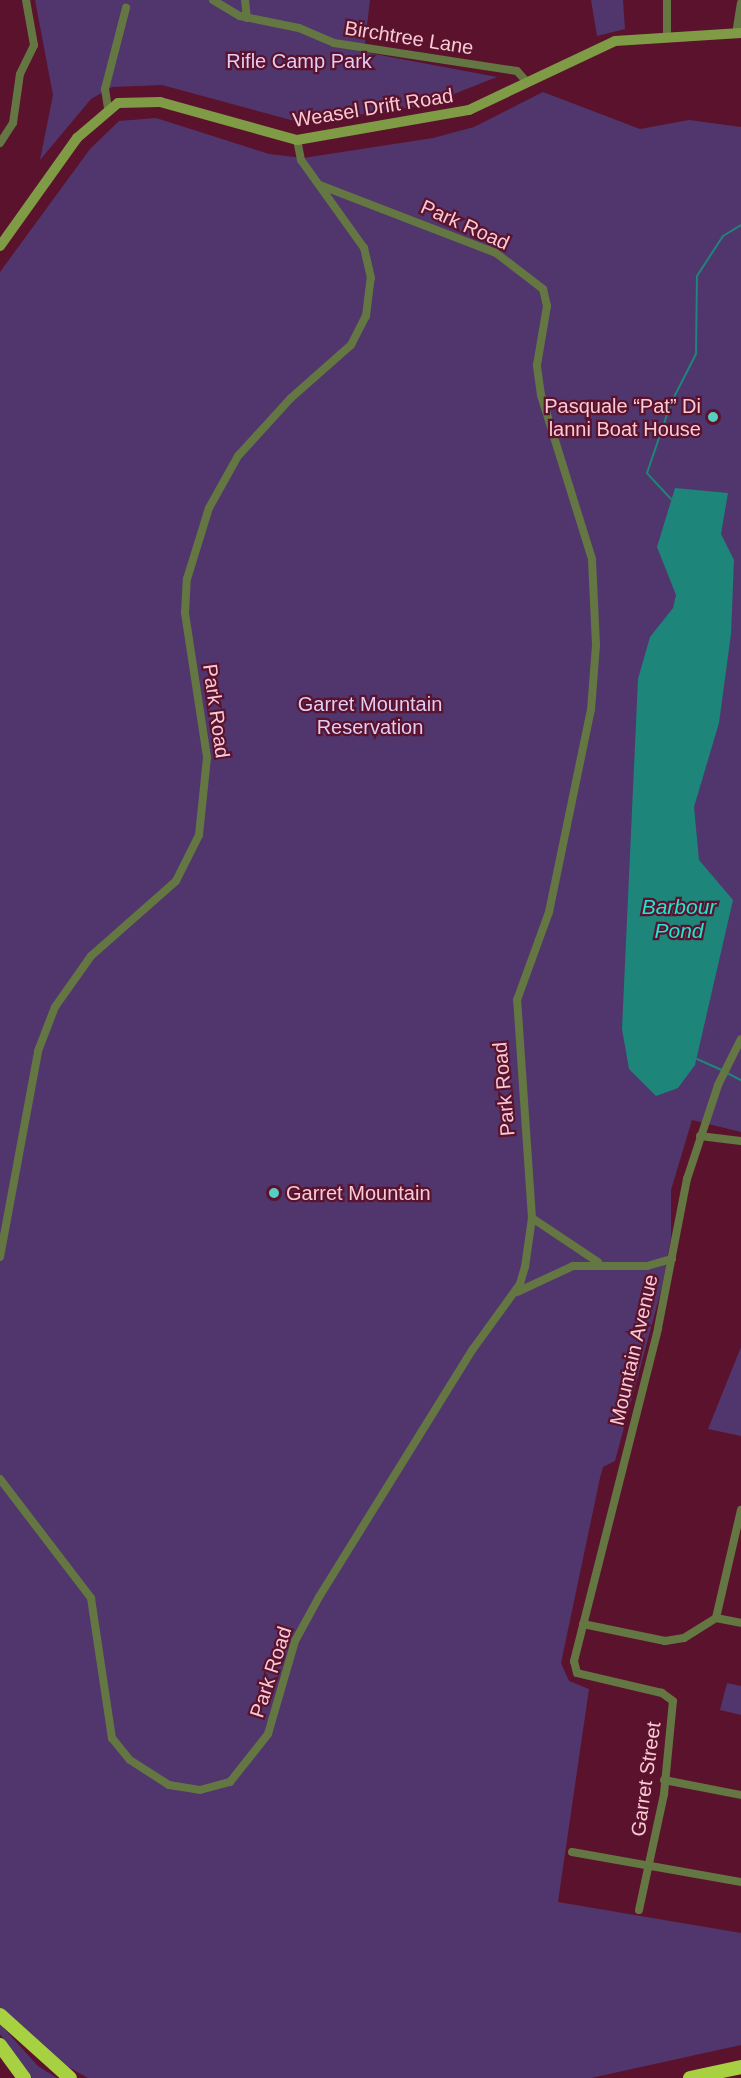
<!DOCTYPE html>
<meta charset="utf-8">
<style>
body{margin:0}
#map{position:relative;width:741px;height:2078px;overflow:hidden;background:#5b122c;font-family:Helvetica,sans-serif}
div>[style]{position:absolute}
.green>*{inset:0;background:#50366c}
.water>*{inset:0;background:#1d857a}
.stream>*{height:2px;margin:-1px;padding:0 1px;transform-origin:1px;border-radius:1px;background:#1d857a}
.street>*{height:8px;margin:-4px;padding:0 4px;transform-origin:4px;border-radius:4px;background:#647642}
.secondary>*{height:10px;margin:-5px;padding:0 5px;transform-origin:5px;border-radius:5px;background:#7f9b45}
.highway>*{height:14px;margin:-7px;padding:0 7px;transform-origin:7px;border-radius:7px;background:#a7d141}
.dots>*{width:16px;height:16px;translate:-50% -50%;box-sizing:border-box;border:3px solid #5b122c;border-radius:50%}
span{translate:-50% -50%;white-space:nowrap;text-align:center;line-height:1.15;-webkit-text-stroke:4.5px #5b122c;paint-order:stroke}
.street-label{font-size:20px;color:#f8cad3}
.park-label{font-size:20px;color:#decdf5}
.poi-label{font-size:20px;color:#f8cad3}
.right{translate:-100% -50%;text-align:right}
.left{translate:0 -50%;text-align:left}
.water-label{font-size:21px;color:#1fe7d4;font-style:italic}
</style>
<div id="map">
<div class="green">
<i style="clip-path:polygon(35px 0,370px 0,364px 52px,497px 77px,426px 105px,302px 123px,162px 85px,112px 87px,91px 99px,40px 160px,53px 95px)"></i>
<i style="clip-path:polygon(591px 0,623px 0,625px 29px,597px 36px)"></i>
<i style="clip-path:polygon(543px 92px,640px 129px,689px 120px,741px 127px,741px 1132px,692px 1120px,671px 1190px,671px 1238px,662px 1287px,615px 1461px,603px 1467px,600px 1478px,561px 1663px,569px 1681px,589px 1689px,558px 1902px,741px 1933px,741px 2045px,591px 2078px,88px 2078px,38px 2050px,0 2008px,0 272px,90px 149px,119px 121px,156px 118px,269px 154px,303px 158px,433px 138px,474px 127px)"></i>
<i style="clip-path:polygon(741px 1347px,741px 1436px,708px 1429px)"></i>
<i style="clip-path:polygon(727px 1683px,741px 1686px,741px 1715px,720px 1710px)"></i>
<i style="clip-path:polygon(0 2024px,38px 2066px,57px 2078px,32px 2078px,0 2034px)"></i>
</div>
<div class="water">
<i style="clip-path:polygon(675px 488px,728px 493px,721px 534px,734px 560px,731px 634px,719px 723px,694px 807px,699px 860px,733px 900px,695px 1065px,678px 1088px,656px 1096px,629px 1069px,622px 1029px,638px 679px,650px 637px,673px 608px,676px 595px,657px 547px)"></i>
</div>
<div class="stream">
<i style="left:671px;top:499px;width:35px;rotate:-133deg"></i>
<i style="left:647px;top:473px;width:74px;rotate:-71.1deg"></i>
<i style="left:671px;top:403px;width:55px;rotate:-63deg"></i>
<i style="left:696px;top:354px;width:78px;rotate:-89.3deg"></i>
<i style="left:697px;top:276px;width:48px;rotate:-57deg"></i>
<i style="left:723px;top:236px;width:21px;rotate:-31deg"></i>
<i style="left:697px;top:1059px;width:27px;rotate:24deg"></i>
<i style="left:727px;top:1073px;width:16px;rotate:27deg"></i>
</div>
<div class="street">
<i style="left:213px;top:0;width:31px;rotate:31deg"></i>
<i style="left:240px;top:16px;width:60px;rotate:11.5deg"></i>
<i style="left:299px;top:28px;width:38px;rotate:23deg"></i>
<i style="left:334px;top:43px;width:185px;rotate:8.7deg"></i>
<i style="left:517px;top:71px;width:15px;rotate:48deg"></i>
<i style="left:245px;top:0;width:18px;rotate:84deg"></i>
<i style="left:736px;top:34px;width:31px;rotate:-81deg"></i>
<i style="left:667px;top:37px;width:37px;rotate:-90deg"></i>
<i style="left:108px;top:108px;width:19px;rotate:-99deg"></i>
<i style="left:105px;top:89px;width:84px;rotate:-75.5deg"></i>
<i style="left:0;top:143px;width:24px;rotate:-57deg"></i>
<i style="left:13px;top:123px;width:49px;rotate:-81.9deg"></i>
<i style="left:20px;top:74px;width:32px;rotate:-64deg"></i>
<i style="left:34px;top:45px;width:46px;rotate:-100.1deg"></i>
<i style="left:700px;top:1136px;width:41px;rotate:7deg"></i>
<i style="left:532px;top:1218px;width:79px;rotate:33.7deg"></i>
<i style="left:0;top:1257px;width:209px;rotate:-79.5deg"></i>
<i style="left:38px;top:1051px;width:47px;rotate:-68.9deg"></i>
<i style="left:55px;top:1007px;width:62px;rotate:-54.8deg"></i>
<i style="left:91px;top:956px;width:113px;rotate:-41.4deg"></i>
<i style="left:176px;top:881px;width:51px;rotate:-63.4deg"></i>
<i style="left:199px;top:835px;width:78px;rotate:-84.1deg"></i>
<i style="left:207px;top:757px;width:146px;rotate:-98.7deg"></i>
<i style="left:185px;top:613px;width:34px;rotate:-87deg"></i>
<i style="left:187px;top:579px;width:74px;rotate:-72.8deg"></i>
<i style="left:209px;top:508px;width:60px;rotate:-60.9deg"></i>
<i style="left:238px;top:456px;width:79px;rotate:-47.6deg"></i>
<i style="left:291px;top:398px;width:80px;rotate:-41.5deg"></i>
<i style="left:351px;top:345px;width:33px;rotate:-63deg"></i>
<i style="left:366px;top:316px;width:38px;rotate:-83deg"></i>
<i style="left:371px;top:278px;width:31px;rotate:-103deg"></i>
<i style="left:364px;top:248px;width:108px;rotate:-125.6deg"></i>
<i style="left:301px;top:160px;width:20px;rotate:-101deg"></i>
<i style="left:517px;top:1292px;width:62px;rotate:-24.9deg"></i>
<i style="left:573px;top:1266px;width:74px"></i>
<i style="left:647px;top:1266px;width:26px;rotate:-16deg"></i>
<i style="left:0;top:1479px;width:150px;rotate:52.6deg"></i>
<i style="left:91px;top:1598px;width:142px;rotate:81.5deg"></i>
<i style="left:112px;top:1738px;width:28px;rotate:51deg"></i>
<i style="left:130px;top:1760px;width:46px;rotate:32.7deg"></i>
<i style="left:169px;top:1785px;width:31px;rotate:9deg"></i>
<i style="left:200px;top:1790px;width:31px;rotate:-15deg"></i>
<i style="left:230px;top:1782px;width:61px;rotate:-51.6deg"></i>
<i style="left:268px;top:1734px;width:97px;rotate:-73.8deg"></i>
<i style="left:295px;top:1641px;width:50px;rotate:-61.4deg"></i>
<i style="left:319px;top:1597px;width:292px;rotate:-58.2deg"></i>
<i style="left:473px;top:1349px;width:80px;rotate:-54.1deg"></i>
<i style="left:520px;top:1284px;width:18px;rotate:-74deg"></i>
<i style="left:525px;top:1267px;width:49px;rotate:-81.9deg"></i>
<i style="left:532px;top:1218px;width:219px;rotate:-93.9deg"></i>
<i style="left:517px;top:1000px;width:94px;rotate:-70deg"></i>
<i style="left:549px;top:912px;width:206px;rotate:-78.3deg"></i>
<i style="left:591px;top:710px;width:65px;rotate:-85.6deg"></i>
<i style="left:596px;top:645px;width:86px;rotate:-92.7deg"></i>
<i style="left:592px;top:559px;width:172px;rotate:-107.3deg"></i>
<i style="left:541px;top:395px;width:30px;rotate:-98deg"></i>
<i style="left:537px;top:365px;width:60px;rotate:-80.4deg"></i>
<i style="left:547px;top:306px;width:17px;rotate:-103deg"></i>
<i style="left:543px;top:289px;width:59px;rotate:-142.5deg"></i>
<i style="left:496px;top:253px;width:189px;rotate:-158.9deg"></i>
<i style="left:716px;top:1618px;width:111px;rotate:-77deg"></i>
<i style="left:583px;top:1624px;width:84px;rotate:11.7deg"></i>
<i style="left:665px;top:1641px;width:19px;rotate:-9deg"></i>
<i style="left:684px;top:1638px;width:38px;rotate:-32deg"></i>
<i style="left:716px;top:1618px;width:25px;rotate:11deg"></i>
<i style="left:664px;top:1780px;width:78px;rotate:11deg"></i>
<i style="left:572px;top:1852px;width:172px;rotate:10.1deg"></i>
<i style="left:639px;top:1910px;width:119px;rotate:-77.8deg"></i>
<i style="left:664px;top:1794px;width:93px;rotate:-84.5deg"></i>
<i style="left:673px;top:1701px;width:14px;rotate:-144deg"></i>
<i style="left:662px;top:1693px;width:87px;rotate:-166.8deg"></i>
<i style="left:577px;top:1673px;width:12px;rotate:-104deg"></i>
<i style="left:574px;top:1661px;width:343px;rotate:-75.8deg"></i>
<i style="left:658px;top:1328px;width:152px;rotate:-79deg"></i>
<i style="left:687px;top:1179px;width:99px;rotate:-71.7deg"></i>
<i style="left:718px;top:1085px;width:51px;rotate:-63.4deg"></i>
</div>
<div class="secondary">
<i style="left:0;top:246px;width:133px;rotate:-54.5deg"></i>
<i style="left:77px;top:138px;width:54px;rotate:-40.5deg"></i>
<i style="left:118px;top:103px;width:42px;rotate:-1.4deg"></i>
<i style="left:160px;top:102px;width:142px;rotate:15.5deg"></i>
<i style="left:297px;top:140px;width:175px;rotate:-9.9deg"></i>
<i style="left:469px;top:110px;width:161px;rotate:-25.3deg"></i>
<i style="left:615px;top:41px;width:126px;rotate:-3.6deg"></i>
</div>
<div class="highway">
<i style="left:0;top:2015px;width:94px;rotate:42deg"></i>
<i style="left:0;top:2045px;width:41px;rotate:54deg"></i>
<i style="left:690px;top:2078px;width:52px;rotate:-12.2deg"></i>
</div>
<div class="dots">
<i style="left:713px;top:417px;background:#58cec0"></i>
<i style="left:274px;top:1193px;background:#58cec0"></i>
</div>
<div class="street-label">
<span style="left:409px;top:38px;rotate:9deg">Birchtree Lane</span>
<span style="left:373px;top:108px;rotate:-9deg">Weasel Drift Road</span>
<span style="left:465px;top:225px;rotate:24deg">Park Road</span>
<span style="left:216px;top:711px;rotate:82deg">Park Road</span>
<span style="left:504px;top:1089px;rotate:-95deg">Park Road</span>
<span style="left:634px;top:1350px;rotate:-77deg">Mountain Avenue</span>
<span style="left:271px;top:1672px;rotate:-72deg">Park Road</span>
<span style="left:646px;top:1779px;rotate:-82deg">Garret Street</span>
</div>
<div class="park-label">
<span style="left:299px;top:61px">Rifle Camp Park</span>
<span style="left:370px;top:716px">Garret Mountain<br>Reservation</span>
</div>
<div class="poi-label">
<span class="right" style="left:701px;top:418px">Pasquale “Pat” Di<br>lanni Boat House</span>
<span class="left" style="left:286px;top:1193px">Garret Mountain</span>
</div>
<div class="water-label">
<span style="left:679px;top:919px">Barbour<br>Pond</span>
</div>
</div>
